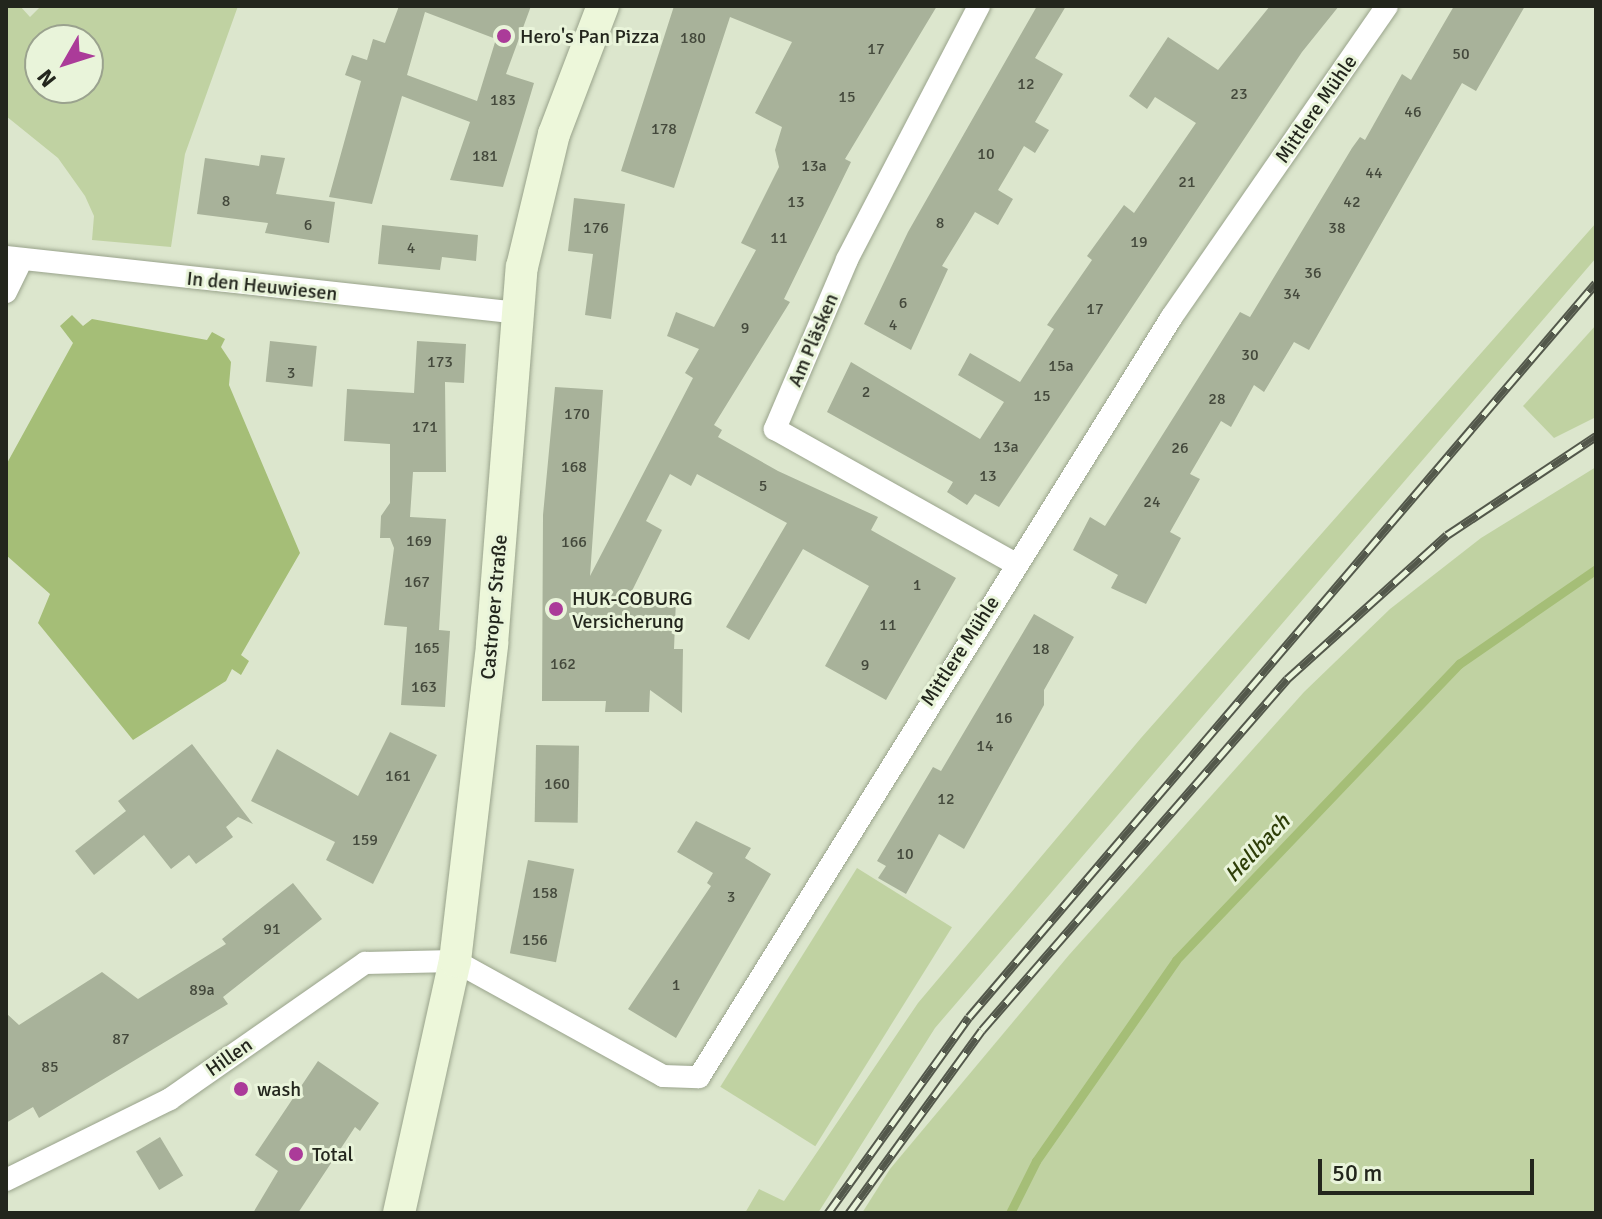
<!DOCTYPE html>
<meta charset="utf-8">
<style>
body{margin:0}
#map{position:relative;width:1602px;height:1219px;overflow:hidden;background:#dce6cd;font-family:Signika,sans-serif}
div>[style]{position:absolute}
.green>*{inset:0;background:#c0d2a2;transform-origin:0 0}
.water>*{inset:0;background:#a5be77}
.stream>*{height:9px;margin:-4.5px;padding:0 4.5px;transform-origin:4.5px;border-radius:4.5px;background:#a5be77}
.building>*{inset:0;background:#a8b29a;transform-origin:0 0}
.roads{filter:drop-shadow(0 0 2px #99a38b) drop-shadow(0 0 2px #99a38b)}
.minor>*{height:22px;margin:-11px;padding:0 11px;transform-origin:11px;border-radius:11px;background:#fff}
.secondary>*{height:32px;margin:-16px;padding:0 16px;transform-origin:16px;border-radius:16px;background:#edf7da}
.rail>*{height:9px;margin-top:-4.5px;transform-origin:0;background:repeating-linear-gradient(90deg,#e9f4da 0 18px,#53584b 0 36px);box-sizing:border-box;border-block:2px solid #53584b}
.dots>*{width:22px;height:22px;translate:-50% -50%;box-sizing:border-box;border:4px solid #e9f4da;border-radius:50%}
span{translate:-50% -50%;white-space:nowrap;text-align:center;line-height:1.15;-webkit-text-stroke:6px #e9f4da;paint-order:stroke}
.number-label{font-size:16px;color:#44493c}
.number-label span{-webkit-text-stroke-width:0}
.poi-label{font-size:20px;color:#23261d}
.left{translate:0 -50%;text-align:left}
.street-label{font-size:20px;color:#23261d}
.water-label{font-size:22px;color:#2e3e08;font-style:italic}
.frame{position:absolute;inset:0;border:8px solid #23261d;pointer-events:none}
.north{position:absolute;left:24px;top:24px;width:80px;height:80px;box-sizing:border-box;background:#e9f4da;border:2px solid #9aa28e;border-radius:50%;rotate:231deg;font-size:22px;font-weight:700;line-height:32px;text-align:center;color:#23261d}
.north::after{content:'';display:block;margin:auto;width:28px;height:36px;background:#ab3b99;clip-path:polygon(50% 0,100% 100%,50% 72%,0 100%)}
.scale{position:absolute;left:1318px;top:1159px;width:216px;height:36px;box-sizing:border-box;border:4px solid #23261d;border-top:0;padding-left:10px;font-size:24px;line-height:28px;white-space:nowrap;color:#23261d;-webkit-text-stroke:6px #e9f4da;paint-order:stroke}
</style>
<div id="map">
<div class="green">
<i style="clip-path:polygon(evenodd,6px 6px,20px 6px,30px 17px,41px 6px,238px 6px,185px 154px,171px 247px,92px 240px,94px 216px,85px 196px,58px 158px,6px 116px,6px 6px,40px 40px,88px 40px,88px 88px,40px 88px,40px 40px)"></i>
<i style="clip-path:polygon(1596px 223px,1596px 258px,935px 1028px,818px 1213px,745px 1213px,759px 1189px,784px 1201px,918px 1003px,1141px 738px)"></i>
<i style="clip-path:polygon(1596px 325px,1596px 417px,1554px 438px,1523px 406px)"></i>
<i style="clip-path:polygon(1596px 467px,1596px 1213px,862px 1213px,890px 1169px,1069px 955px,1304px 692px,1390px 609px,1481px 538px)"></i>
<i style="left:857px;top:868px;width:112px;height:258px;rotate:32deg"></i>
</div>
<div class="water">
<i style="clip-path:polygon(72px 315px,83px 326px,92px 319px,207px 340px,212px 332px,225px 339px,221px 347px,231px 362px,229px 385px,300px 553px,241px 655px,249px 661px,241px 675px,232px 669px,226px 681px,133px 740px,38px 623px,50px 594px,6px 555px,6px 465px,73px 343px,60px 326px)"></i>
</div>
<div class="stream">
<i style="left:1010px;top:1213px;width:58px;rotate:-63.4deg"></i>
<i style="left:1036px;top:1161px;width:245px;rotate:-55.1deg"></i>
<i style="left:1176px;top:960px;width:410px;rotate:-46.3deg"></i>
<i style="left:1459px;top:664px;width:167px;rotate:-34.7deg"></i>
</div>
<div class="building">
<i style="clip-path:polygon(evenodd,399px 6px,531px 6px,506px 74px,534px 83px,503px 187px,450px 180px,470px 122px,402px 96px,372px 204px,329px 197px,361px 81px,345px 75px,352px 55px,367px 60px,373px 39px,385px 43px,399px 6px,425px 12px,496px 39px,477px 101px,407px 75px,425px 12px)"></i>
<i style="clip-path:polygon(674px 6px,937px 6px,845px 159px,851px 162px,784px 299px,790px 302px,714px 425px,722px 430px,718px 437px,778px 471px,878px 517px,871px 530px,956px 578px,886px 700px,825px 666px,869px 586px,803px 549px,749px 640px,726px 627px,787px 523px,697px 474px,691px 486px,670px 474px,646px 521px,662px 530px,629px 597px,676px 599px,674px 649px,683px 649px,682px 713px,650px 690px,649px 712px,605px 712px,606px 701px,542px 701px,543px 515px,555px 387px,603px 390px,590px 576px,693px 378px,685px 373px,699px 349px,667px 336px,676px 312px,714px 327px,756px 250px,741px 243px,779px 167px,775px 150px,782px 127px,755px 113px,792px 42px,730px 17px,674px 188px,621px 171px)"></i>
<i style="clip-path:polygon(1037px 6px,1066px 6px,1035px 58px,1063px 74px,1035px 122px,1049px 130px,1035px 153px,1024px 146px,998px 190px,1013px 199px,998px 225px,975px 212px,942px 266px,948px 269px,911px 350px,864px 324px,908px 232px)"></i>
<i style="clip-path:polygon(1270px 6px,1339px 6px,1302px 52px,999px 507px,975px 494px,967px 505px,947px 492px,953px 482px,827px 412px,851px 362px,980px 439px,1004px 402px,958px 375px,970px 353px,1020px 382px,1054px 329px,1047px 325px,1092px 260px,1087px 256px,1124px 205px,1134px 213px,1196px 123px,1155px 97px,1147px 109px,1129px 96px,1168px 37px,1218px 70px)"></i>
<i style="clip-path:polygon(1454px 6px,1525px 6px,1476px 91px,1462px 83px,1309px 350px,1294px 342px,1264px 392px,1254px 385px,1231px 427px,1221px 421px,1190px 474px,1200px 479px,1170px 532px,1181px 538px,1146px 604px,1111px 588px,1118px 575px,1073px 550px,1090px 517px,1105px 526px,1240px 312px,1250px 317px,1352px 148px,1360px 137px,1365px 140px,1402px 74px,1411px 80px)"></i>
<i style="clip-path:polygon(261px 155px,285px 158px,276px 194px,335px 202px,329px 243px,265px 233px,268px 223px,197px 214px,205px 158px,259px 166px)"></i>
<i style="clip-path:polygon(574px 198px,625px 204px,611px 319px,585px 315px,593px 254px,568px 251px)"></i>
<i style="clip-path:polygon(382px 225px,478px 235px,476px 261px,442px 257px,440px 270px,378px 264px)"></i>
<i style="left:270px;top:341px;width:47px;height:41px;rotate:6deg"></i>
<i style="clip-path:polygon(417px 341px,466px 344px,464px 383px,445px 382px,446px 472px,413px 472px,410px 517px,446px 519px,439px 630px,450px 631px,445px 707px,401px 705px,407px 627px,384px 625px,394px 548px,390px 538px,380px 538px,381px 516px,390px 503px,390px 444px,344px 441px,347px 389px,414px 393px)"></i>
<i style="clip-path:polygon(1034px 614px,1074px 637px,1044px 690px,1044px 705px,964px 849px,939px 834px,906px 894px,878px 878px,886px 866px,877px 861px,933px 767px,941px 771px)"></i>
<i style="clip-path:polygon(390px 732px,437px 755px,373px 884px,326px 860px,335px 842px,251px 801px,277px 749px,358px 796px)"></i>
<i style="clip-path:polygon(192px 744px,253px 824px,238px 817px,226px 827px,233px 837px,196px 864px,189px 855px,171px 869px,144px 835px,94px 875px,75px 851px,126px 811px,118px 801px)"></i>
<i style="left:536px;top:745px;width:43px;height:77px;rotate:1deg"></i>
<i style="clip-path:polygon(696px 821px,751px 848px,745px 858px,771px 874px,676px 1038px,628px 1009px,711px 886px,707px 883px,713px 873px,677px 852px)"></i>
<i style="left:528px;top:860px;width:47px;height:95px;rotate:11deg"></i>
<i style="clip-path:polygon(293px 883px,322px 919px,223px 997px,228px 1004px,39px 1118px,33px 1107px,6px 1123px,6px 1013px,19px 1025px,102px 972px,138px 999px,226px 944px,222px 939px)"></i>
<i style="clip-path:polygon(318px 1061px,379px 1103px,360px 1131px,355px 1127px,298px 1213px,253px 1213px,278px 1171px,255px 1155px)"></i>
<i style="left:160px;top:1137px;width:45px;height:28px;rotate:59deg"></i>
</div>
<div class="roads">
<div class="minor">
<i style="left:979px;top:6px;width:286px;rotate:117.5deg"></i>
<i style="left:847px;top:260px;width:184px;rotate:113.1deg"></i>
<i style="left:775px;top:429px;width:276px;rotate:29.3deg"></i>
<i style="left:6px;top:257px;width:516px;rotate:6.23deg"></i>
<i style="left:6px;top:292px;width:34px;rotate:-64deg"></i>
<i style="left:6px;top:1180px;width:183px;rotate:-26.3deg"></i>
<i style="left:170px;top:1099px;width:238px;rotate:-34.9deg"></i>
<i style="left:365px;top:963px;width:90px;rotate:-1.3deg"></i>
<i style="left:455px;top:961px;width:238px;rotate:28.9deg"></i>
<i style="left:663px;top:1076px;width:36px;rotate:2deg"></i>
<i style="left:699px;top:1077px;width:894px;rotate:-58.12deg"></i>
<i style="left:1171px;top:318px;width:379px;rotate:-55.3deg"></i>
</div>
<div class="secondary">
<i style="left:399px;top:1213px;width:258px;rotate:-77.5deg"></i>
<i style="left:455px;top:961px;width:319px;rotate:-83.3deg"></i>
<i style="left:492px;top:644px;width:378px;rotate:-85.5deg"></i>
<i style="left:522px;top:267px;width:137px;rotate:-76.5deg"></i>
<i style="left:554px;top:134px;width:137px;rotate:-69.1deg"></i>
</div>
</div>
<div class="rail">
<i style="left:828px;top:1213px;width:241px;rotate:-54.3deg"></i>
<i style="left:969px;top:1017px;width:965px;rotate:-49.5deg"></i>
<i style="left:849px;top:1213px;width:226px;rotate:-54deg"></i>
<i style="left:982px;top:1030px;width:465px;rotate:-49deg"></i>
<i style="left:1287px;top:679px;width:215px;rotate:-42deg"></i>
<i style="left:1447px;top:535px;width:179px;rotate:-33.6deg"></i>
</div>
<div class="dots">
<i style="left:504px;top:36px;background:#ab3b99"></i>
<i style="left:556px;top:609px;background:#ab3b99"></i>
<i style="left:241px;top:1089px;background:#ab3b99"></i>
<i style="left:296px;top:1154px;background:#ab3b99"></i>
</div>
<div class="number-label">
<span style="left:693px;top:38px">180</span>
<span style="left:876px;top:49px">17</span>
<span style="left:1461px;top:54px">50</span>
<span style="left:1026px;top:84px">12</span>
<span style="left:1239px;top:94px">23</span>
<span style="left:847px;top:97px">15</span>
<span style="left:503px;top:100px">183</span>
<span style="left:1413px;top:112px">46</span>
<span style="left:664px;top:129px">178</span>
<span style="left:986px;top:154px">10</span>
<span style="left:485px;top:156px">181</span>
<span style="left:814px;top:166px">13a</span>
<span style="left:1374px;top:173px">44</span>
<span style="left:1187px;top:182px">21</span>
<span style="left:226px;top:201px">8</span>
<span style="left:796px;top:202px">13</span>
<span style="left:1352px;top:202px">42</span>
<span style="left:940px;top:223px">8</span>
<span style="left:308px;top:225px">6</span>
<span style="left:596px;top:228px">176</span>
<span style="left:1337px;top:228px">38</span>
<span style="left:779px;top:238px">11</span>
<span style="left:1139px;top:242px">19</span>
<span style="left:411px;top:248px">4</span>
<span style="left:1313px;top:273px">36</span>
<span style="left:1292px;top:294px">34</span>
<span style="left:903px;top:303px">6</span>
<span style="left:1095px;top:309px">17</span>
<span style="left:893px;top:325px">4</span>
<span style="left:745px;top:328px">9</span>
<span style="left:1250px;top:355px">30</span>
<span style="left:440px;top:362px">173</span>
<span style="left:1061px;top:366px">15a</span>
<span style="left:291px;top:373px">3</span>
<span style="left:866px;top:392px">2</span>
<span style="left:1042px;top:396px">15</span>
<span style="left:1217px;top:399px">28</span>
<span style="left:577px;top:414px">170</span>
<span style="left:425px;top:427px">171</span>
<span style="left:1006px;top:447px">13a</span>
<span style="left:1180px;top:448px">26</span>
<span style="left:574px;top:467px">168</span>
<span style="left:988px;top:476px">13</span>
<span style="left:763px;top:486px">5</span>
<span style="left:1152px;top:502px">24</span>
<span style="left:419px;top:541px">169</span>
<span style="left:574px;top:542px">166</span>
<span style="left:417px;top:582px">167</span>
<span style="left:917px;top:585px">1</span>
<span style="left:888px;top:625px">11</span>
<span style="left:427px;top:648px">165</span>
<span style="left:1041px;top:649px">18</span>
<span style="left:563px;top:664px">162</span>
<span style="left:865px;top:665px">9</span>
<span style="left:424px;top:687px">163</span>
<span style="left:1004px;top:718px">16</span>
<span style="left:985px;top:746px">14</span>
<span style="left:398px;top:776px">161</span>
<span style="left:557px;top:784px">160</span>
<span style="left:946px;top:799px">12</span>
<span style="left:365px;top:840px">159</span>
<span style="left:905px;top:854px">10</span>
<span style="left:545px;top:893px">158</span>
<span style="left:731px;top:897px">3</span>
<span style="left:272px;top:929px">91</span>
<span style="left:535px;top:940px">156</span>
<span style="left:676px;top:985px">1</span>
<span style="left:202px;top:990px">89a</span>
<span style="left:121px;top:1039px">87</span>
<span style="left:50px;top:1067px">85</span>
</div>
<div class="poi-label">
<span class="left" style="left:520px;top:36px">Hero's Pan Pizza</span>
<span class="left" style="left:572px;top:610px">HUK-COBURG<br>Versicherung</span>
<span class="left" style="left:257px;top:1089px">wash</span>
<span class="left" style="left:312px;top:1154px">Total</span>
</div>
<div class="street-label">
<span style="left:1316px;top:109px;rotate:-55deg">Mittlere Mühle</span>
<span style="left:262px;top:286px;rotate:6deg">In den Heuwiesen</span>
<span style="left:813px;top:340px;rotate:-67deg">Am Pläsken</span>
<span style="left:494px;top:607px;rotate:-85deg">Castroper Straße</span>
<span style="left:960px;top:651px;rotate:-57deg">Mittlere Mühle</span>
<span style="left:229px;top:1057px;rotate:-35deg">Hillen</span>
</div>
<div class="water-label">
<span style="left:1257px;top:848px;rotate:-47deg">Hellbach</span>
</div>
<div class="frame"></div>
<div class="north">N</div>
<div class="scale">50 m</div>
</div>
